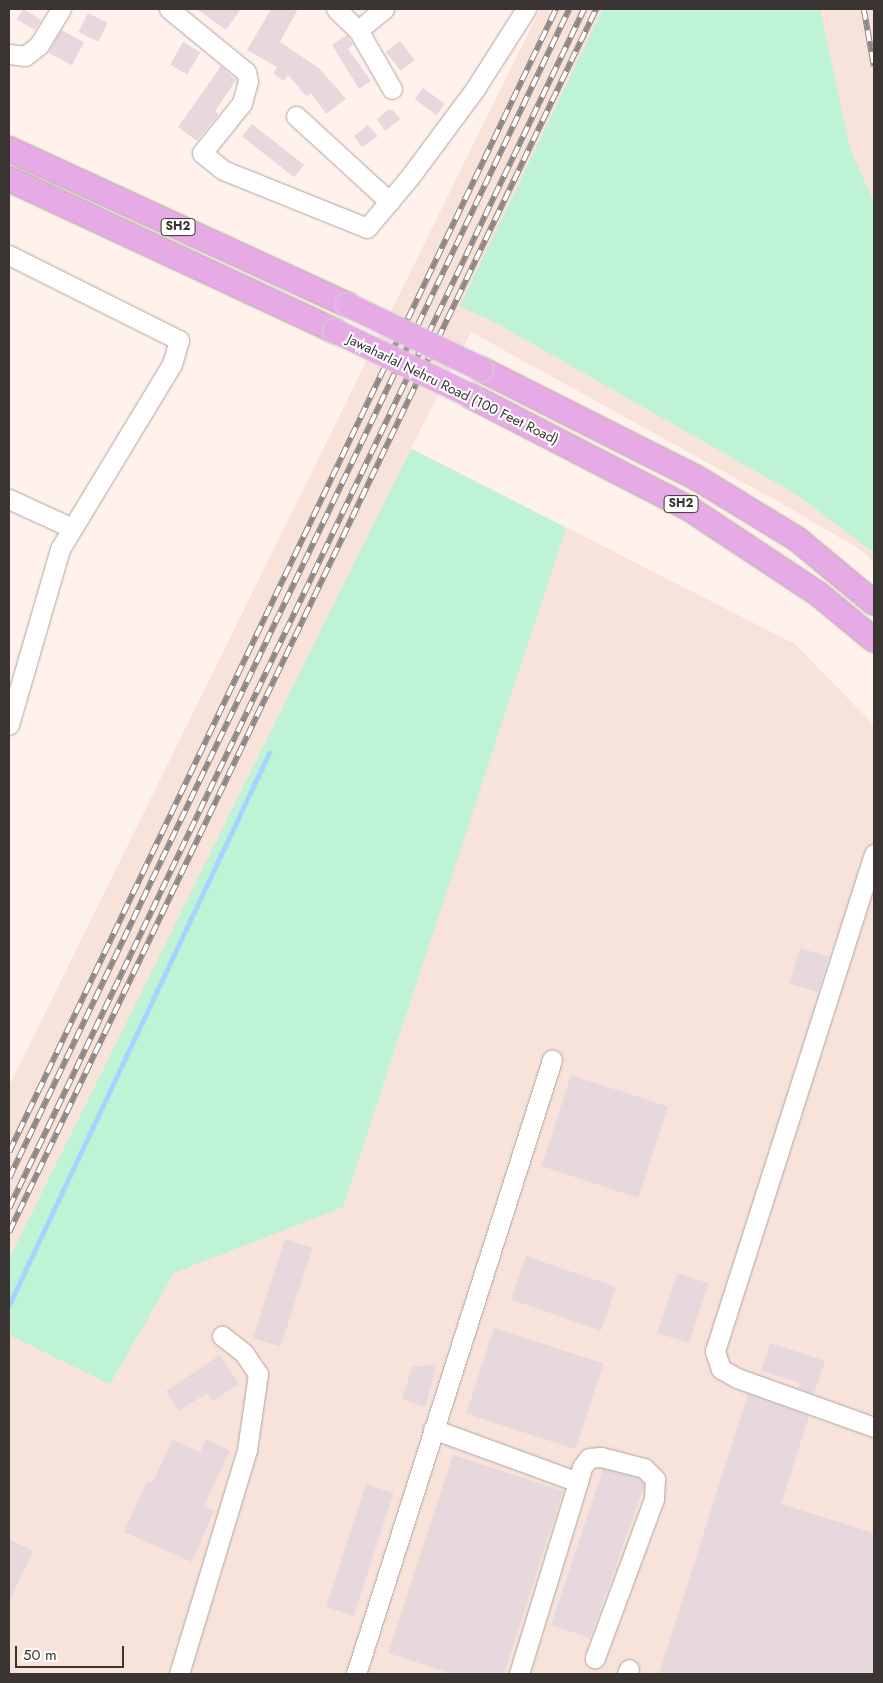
<!DOCTYPE html>
<style>
body{margin:0}
#map{position:relative;width:883px;height:1683px;overflow:hidden;background:#fff2ed;font-family:Jost,sans-serif}
div>[style]{position:absolute}
.built>*{inset:0;background:#f8e3db}
.green>*{inset:0;background:#bef3d5}
.stream>*{height:4.5px;margin:-2.25px;padding:0 2.25px;transform-origin:2.25px;border-radius:2.25px;background:#a7d4fe}
.building>*{inset:0;background:#e6d8dc;transform-origin:0 0}
.roads{filter:drop-shadow(0 0 1px #afa39e) drop-shadow(0 0 1px #afa39e)}
.minor>*{height:19px;margin:-9.5px;padding:0 9.5px;transform-origin:9.5px;border-radius:9.5px;background:#fff}
.major>*{height:24px;margin:-12px;padding:0 12px;transform-origin:12px;border-radius:12px;background:#e6aae7}
.rail>*{height:5.5px;margin-top:-2.75px;transform-origin:0;background:repeating-linear-gradient(90deg,#fff 0 11px,#908784 0 22px);box-sizing:border-box;border-block:1px solid #908784}
.bridges{filter:drop-shadow(0 0 1px #d4d3d2) drop-shadow(0 0 1px #d4d3d2)}
.major-bridge>*{height:24px;margin:-12px;padding:0 12px;transform-origin:12px;border-radius:12px;background:#e6aae7}
span{translate:-50% -50%;white-space:nowrap;text-align:center;line-height:1.15;-webkit-text-stroke:4px #fff;paint-order:stroke}
.shield-label span{padding:1px 4px;background:#fff;border:1px solid;border-radius:4px;-webkit-text-stroke-width:0}
.shield-label{font-size:12px;color:#3a3533;font-weight:700}
.street-label{font-size:14px;color:#3a3533}
.frame{position:absolute;inset:0;border:10px solid #3a3533;pointer-events:none}
.scale{position:absolute;left:15px;top:1646px;width:109px;height:22px;box-sizing:border-box;border:2px solid #3a3533;border-top:0;padding-left:6px;font-size:15px;line-height:18px;white-space:nowrap;color:#3a3533;-webkit-text-stroke:4px #fff;paint-order:stroke}
</style>
<div id="map">
<div class="built">
<i style="clip-path:polygon(540px 9px,874px 9px,874px 564px,864px 552px,793px 510px,471px 332px,411px 448px,795px 644px,874px 725px,874px 1674px,9px 1674px,9px 1086px)"></i>
</div>
<div class="green">
<i style="clip-path:polygon(603px 9px,820px 9px,850px 148px,874px 202px,874px 553px,799px 496px,496px 323px,460px 306px)"></i>
<i style="clip-path:polygon(411px 449px,566px 528px,343px 1207px,174px 1273px,110px 1384px,11px 1336px,9px 1259px)"></i>
</div>
<div class="stream">
<i style="left:9px;top:1305px;width:610px;rotate:-64.78deg"></i>
</div>
<div class="building">
<i style="left:23px;top:9px;width:21px;height:12px;rotate:31deg"></i>
<i style="clip-path:polygon(197px 9px,241px 9px,226px 30px)"></i>
<i style="clip-path:polygon(271px 9px,298px 9px,280px 42px,319px 68px,346px 99px,326px 114px,311px 93px,307px 97px,288px 75px,284px 81px,273px 74px,277px 67px,247px 50px)"></i>
<i style="left:88px;top:13px;width:22px;height:21px;rotate:27deg"></i>
<i style="left:61px;top:30px;width:26px;height:26px;rotate:28deg"></i>
<i style="clip-path:polygon(347px 35px,353px 44px,348px 49px,371px 81px,359px 89px,332px 45px)"></i>
<i style="left:400px;top:41px;width:24px;height:18px;rotate:52deg"></i>
<i style="left:183px;top:42px;width:20px;height:26px;rotate:30deg"></i>
<i style="clip-path:polygon(221px 66px,236px 80px,215px 111px,219px 114px,197px 141px,178px 127px)"></i>
<i style="left:423px;top:88px;width:27px;height:14px;rotate:36deg"></i>
<i style="clip-path:polygon(388px 110px,393px 110px,400px 119px,385px 131px,377px 119px)"></i>
<i style="left:252px;top:124px;width:66px;height:16px;rotate:38deg"></i>
<i style="clip-path:polygon(368px 125px,378px 136px,362px 147px,354px 136px)"></i>
<i style="left:800px;top:948px;width:30px;height:37px;rotate:17deg"></i>
<i style="left:571px;top:1075px;width:102px;height:96px;rotate:18deg"></i>
<i style="left:285px;top:1239px;width:29px;height:104px;rotate:18deg"></i>
<i style="left:526px;top:1256px;width:95px;height:46px;rotate:19deg"></i>
<i style="left:677px;top:1273px;width:33px;height:63px;rotate:18deg"></i>
<i style="left:494px;top:1328px;width:115px;height:90px;rotate:18deg"></i>
<i style="clip-path:polygon(770px 1343px,825px 1361px,814px 1394px,798px 1388px,800px 1383px,761px 1371px)"></i>
<i style="clip-path:polygon(220px 1355px,239px 1384px,213px 1401px,207px 1393px,179px 1411px,166px 1391px)"></i>
<i style="clip-path:polygon(437px 1364px,425px 1407px,402px 1399px,412px 1367px)"></i>
<i style="clip-path:polygon(748px 1394px,809px 1416px,781px 1504px,874px 1533px,874px 1674px,659px 1674px)"></i>
<i style="clip-path:polygon(206px 1439px,230px 1451px,204px 1506px,214px 1511px,192px 1562px,124px 1532px,147px 1481px,152px 1483px,173px 1440px,200px 1452px)"></i>
<i style="clip-path:polygon(453px 1455px,563px 1491px,504px 1674px,452px 1674px,388px 1653px)"></i>
<i style="clip-path:polygon(603px 1469px,638px 1478px,644px 1483px,643px 1489px,590px 1638px,551px 1625px)"></i>
<i style="left:366px;top:1484px;width:29px;height:129px;rotate:18deg"></i>
<i style="clip-path:polygon(9px 1539px,33px 1551px,9px 1602px)"></i>
</div>
<div class="roads">
<div class="minor">
<i style="left:169px;top:9px;width:99px;rotate:39.3deg"></i>
<i style="left:246px;top:72px;width:9px;rotate:77deg"></i>
<i style="left:248px;top:81px;width:23px;rotate:105deg"></i>
<i style="left:242px;top:103px;width:64px;rotate:128.7deg"></i>
<i style="left:202px;top:153px;width:27px;rotate:39deg"></i>
<i style="left:223px;top:170px;width:155px;rotate:21.9deg"></i>
<i style="left:367px;top:228px;width:65px;rotate:-50deg"></i>
<i style="left:409px;top:178px;width:111px;rotate:-53.4deg"></i>
<i style="left:475px;top:89px;width:95px;rotate:-57.5deg"></i>
<i style="left:336px;top:9px;width:30px;rotate:44deg"></i>
<i style="left:384px;top:9px;width:33px;rotate:141deg"></i>
<i style="left:358px;top:30px;width:68px;rotate:60deg"></i>
<i style="left:9px;top:54px;width:16px;rotate:7deg"></i>
<i style="left:25px;top:56px;width:18px;rotate:-38deg"></i>
<i style="left:39px;top:45px;width:42px;rotate:-58.6deg"></i>
<i style="left:296px;top:116px;width:127px;rotate:42.5deg"></i>
<i style="left:9px;top:255px;width:190px;rotate:26.6deg"></i>
<i style="left:179px;top:340px;width:25px;rotate:106deg"></i>
<i style="left:172px;top:364px;width:216px;rotate:121.2deg"></i>
<i style="left:60px;top:549px;width:183px;rotate:106.2deg"></i>
<i style="left:9px;top:499px;width:69px;rotate:24.7deg"></i>
<i style="left:874px;top:854px;width:522px;rotate:107.74deg"></i>
<i style="left:715px;top:1351px;width:19px;rotate:72deg"></i>
<i style="left:721px;top:1369px;width:18px;rotate:29deg"></i>
<i style="left:737px;top:1378px;width:145px;rotate:19.7deg"></i>
<i style="left:433px;top:1429px;width:154px;rotate:20.1deg"></i>
<i style="left:578px;top:1482px;width:201px;rotate:107.1deg"></i>
<i style="left:578px;top:1482px;width:16px;rotate:-75deg"></i>
<i style="left:582px;top:1467px;width:11px;rotate:-52deg"></i>
<i style="left:589px;top:1458px;width:12px;rotate:-5deg"></i>
<i style="left:601px;top:1457px;width:44px;rotate:14.3deg"></i>
<i style="left:644px;top:1468px;width:16px;rotate:45deg"></i>
<i style="left:655px;top:1479px;width:20px;rotate:93deg"></i>
<i style="left:654px;top:1499px;width:170px;rotate:110.4deg"></i>
<i style="left:179px;top:1674px;width:234px;rotate:-73.1deg"></i>
<i style="left:247px;top:1450px;width:77px;rotate:-81.8deg"></i>
<i style="left:258px;top:1374px;width:25px;rotate:-124deg"></i>
<i style="left:244px;top:1353px;width:28px;rotate:-142deg"></i>
<i style="left:356px;top:1674px;width:645px;rotate:-72.3deg"></i>
<i style="left:627px;top:1674px;width:5px;rotate:-68deg"></i>
</div>
<div class="major">
<i style="left:9px;top:149px;width:373px;rotate:24.7deg"></i>
<i style="left:9px;top:179px;width:360px;rotate:25deg"></i>
<i style="left:481px;top:369px;width:242px;rotate:26.8deg"></i>
<i style="left:697px;top:478px;width:117px;rotate:31.4deg"></i>
<i style="left:797px;top:539px;width:100px;rotate:39.7deg"></i>
<i style="left:471px;top:396px;width:246px;rotate:27.3deg"></i>
<i style="left:690px;top:509px;width:152px;rotate:33.5deg"></i>
<i style="left:817px;top:593px;width:74px;rotate:39.5deg"></i>
</div>
</div>
<div class="rail">
<i style="left:864px;top:9px;width:58px;rotate:80deg"></i>
<i style="left:9px;top:1152px;width:1267px;rotate:-64.43deg"></i>
<i style="left:9px;top:1178px;width:1296px;rotate:-64.4deg"></i>
<i style="left:9px;top:1208px;width:1330px;rotate:-64.38deg"></i>
<i style="left:9px;top:1232px;width:1357px;rotate:-64.36deg"></i>
</div>
<div class="bridges">
<div class="major-bridge">
<i style="left:348px;top:305px;width:148px;rotate:25.7deg"></i>
<i style="left:335px;top:331px;width:151px;rotate:25.5deg"></i>
</div>
</div>
<div class="shield-label">
<span style="left:178px;top:227px">SH2</span>
<span style="left:681px;top:504px">SH2</span>
</div>
<div class="street-label">
<span style="left:453px;top:389px;rotate:26deg">Jawaharlal Nehru Road (100 Feet Road)</span>
</div>
<div class="frame"></div>
<div class="scale">50 m</div>
</div>
